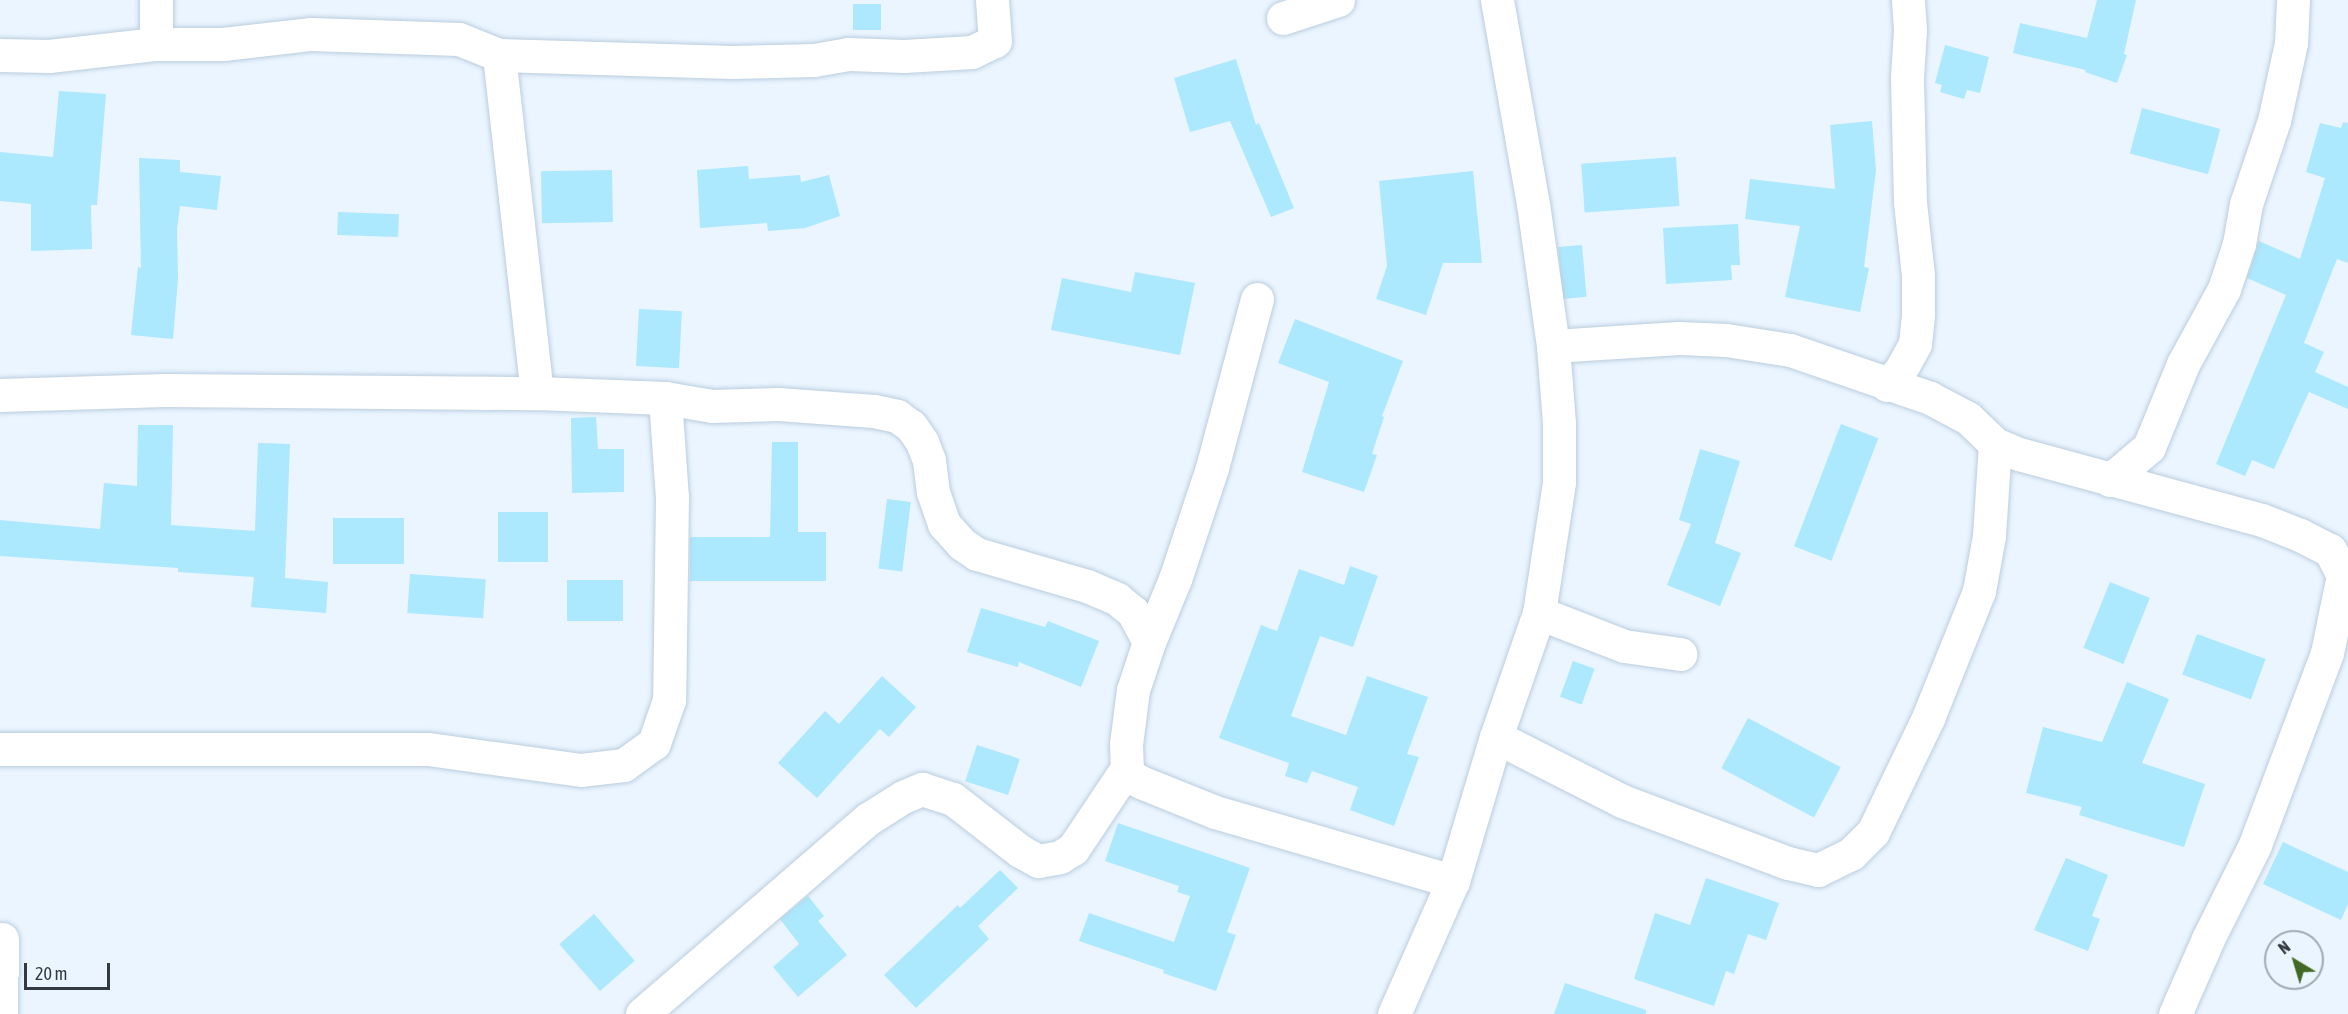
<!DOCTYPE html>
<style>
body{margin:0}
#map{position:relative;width:2348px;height:1014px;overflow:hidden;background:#eaf5ff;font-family:"Asap Condensed",sans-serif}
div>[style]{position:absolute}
.building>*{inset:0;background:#ace8fe;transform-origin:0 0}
.roads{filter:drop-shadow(0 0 2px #bbcddd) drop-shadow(0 0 2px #bbcddd)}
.street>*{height:33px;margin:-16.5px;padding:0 16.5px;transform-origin:16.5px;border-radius:16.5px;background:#fff}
.secondary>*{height:33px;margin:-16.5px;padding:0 16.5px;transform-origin:16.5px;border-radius:16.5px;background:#fff}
span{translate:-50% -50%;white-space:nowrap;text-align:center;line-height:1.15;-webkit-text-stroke:4.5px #eaf5ff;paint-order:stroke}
.north{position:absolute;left:2264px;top:930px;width:60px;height:60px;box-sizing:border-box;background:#eaf5ff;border:2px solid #a0aab3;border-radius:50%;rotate:322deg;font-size:16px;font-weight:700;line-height:24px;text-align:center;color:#323a40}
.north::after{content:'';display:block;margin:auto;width:21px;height:27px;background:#426923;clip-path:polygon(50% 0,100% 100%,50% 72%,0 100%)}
.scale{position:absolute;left:24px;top:963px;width:86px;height:27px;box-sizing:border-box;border:3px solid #323a40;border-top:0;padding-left:8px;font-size:18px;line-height:21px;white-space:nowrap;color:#323a40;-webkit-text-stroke:4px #eaf5ff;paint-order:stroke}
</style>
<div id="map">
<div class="building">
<i style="clip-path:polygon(2097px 0,2136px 0,2124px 54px,2127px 55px,2117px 83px,2085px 72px,2086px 70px,2013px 53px,2020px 23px,2087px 38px)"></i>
<i style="left:853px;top:4px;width:28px;height:26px"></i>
<i style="clip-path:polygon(1945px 45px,1989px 57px,1980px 93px,1967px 90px,1964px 99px,1940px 92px,1942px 85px,1935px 83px)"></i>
<i style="clip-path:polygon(1236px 59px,1256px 125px,1259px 123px,1294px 208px,1271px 217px,1230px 121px,1190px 132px,1174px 78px)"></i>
<i style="clip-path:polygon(59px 91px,106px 94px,97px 205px,91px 205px,92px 249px,31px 251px,31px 204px,0 201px,0 152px,53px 157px)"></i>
<i style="left:2142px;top:108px;width:81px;height:47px;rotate:15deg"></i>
<i style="clip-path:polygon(1872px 121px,1876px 170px,1864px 267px,1869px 268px,1860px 312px,1785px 297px,1800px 226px,1745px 219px,1750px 179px,1835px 189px,1830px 125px)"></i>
<i style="clip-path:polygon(2343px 122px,2348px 123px,2348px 263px,2337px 259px,2304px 343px,2324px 352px,2315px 372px,2348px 387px,2348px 409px,2309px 392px,2274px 469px,2252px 460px,2245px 476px,2216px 464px,2286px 295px,2247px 278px,2259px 241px,2300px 259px,2325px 178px,2306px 172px,2320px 123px,2341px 128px)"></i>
<i style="left:1676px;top:157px;width:49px;height:95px;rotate:86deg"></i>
<i style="clip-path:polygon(139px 158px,180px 160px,180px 172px,221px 176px,217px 210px,180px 206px,177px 229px,178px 279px,173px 339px,131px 335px,138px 267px,141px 268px)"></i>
<i style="clip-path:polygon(748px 166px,749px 179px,800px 175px,801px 182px,829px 175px,840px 216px,805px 228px,768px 231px,767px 223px,700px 228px,697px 170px)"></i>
<i style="left:612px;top:170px;width:52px;height:71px;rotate:89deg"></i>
<i style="clip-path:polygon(1473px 171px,1482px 263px,1443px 263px,1426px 315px,1376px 299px,1387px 266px,1379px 181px)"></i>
<i style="left:338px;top:212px;width:61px;height:23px;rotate:2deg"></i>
<i style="clip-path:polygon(1738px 224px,1740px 265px,1731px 265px,1732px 280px,1666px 284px,1663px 228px)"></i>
<i style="left:1582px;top:245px;width:52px;height:24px;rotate:85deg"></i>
<i style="clip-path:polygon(1135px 272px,1195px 283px,1180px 355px,1051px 330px,1062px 278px,1131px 292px)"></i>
<i style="left:639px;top:309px;width:43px;height:57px;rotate:3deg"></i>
<i style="clip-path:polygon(1295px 319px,1403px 361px,1382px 416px,1384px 417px,1372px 454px,1377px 455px,1364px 492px,1302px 472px,1329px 382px,1278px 363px)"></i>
<i style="clip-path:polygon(596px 417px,598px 449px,624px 449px,624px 492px,572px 493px,571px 418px)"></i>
<i style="left:1841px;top:424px;width:40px;height:131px;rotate:21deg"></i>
<i style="clip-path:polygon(138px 425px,173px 425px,171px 525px,255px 531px,258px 443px,290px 444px,285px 578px,328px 582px,326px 613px,251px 607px,254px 577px,178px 572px,178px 568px,0 556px,0 520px,100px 529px,104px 483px,137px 486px)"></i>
<i style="clip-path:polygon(772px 442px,798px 442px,798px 532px,826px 532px,826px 581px,690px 581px,690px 537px,770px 537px)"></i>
<i style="clip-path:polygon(1700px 449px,1740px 461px,1715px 543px,1741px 553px,1720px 606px,1667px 585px,1691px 524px,1679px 520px)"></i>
<i style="left:887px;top:499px;width:24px;height:70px;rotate:7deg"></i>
<i style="left:498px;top:512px;width:50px;height:50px"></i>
<i style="left:333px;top:518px;width:71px;height:46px"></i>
<i style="clip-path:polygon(1350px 566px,1378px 576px,1353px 647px,1320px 636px,1291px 716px,1346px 735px,1367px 676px,1428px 697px,1407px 754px,1419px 757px,1394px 826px,1350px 810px,1358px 787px,1312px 771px,1307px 783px,1285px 776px,1289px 763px,1219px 738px,1261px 625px,1277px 631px,1299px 569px,1344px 585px)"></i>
<i style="left:410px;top:574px;width:76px;height:39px;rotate:4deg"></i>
<i style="left:567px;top:580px;width:56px;height:41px"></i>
<i style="left:2110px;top:582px;width:43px;height:71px;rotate:22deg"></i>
<i style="clip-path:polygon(981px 608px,1045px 627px,1048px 621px,1099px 641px,1081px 687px,1019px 662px,1018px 667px,967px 652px)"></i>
<i style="left:2197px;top:634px;width:73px;height:43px;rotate:20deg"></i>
<i style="left:1573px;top:661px;width:23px;height:38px;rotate:20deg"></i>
<i style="clip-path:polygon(882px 676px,916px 707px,889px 737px,880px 729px,817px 798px,778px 763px,825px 711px,839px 724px)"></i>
<i style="clip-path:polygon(2127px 682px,2169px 699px,2142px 763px,2205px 784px,2184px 847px,2079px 815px,2082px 807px,2026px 793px,2043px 727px,2102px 742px)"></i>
<i style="left:1748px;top:718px;width:105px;height:57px;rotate:28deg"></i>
<i style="left:977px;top:745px;width:45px;height:38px;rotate:18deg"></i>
<i style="clip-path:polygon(1118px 823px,1250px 868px,1227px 932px,1236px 935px,1216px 991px,1163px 973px,1164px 970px,1079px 941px,1089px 913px,1174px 942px,1190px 896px,1177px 892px,1179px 886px,1105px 861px)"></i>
<i style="clip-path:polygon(2283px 842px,2348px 872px,2348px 904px,2341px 920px,2263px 884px)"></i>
<i style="clip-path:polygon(2066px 858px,2108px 875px,2092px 916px,2100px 919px,2088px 951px,2034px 930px)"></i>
<i style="clip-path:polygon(1000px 870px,1018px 888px,978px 926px,989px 939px,916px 1008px,884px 975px,958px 905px,960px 908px)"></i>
<i style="clip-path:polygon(1706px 878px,1779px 903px,1766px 940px,1748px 934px,1734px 974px,1726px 971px,1714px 1006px,1634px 979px,1655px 913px,1690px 925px)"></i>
<i style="clip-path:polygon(808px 896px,824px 916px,818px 921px,847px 955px,798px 997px,773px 967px,799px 944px,780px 919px)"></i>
<i style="left:594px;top:914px;width:62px;height:46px;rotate:49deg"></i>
<i style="clip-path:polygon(1565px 983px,1646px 1010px,1646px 1014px,1554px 1014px)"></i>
</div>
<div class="roads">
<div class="street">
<i style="left:1283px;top:18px;width:58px;rotate:-18.1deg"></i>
<i style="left:156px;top:44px;width:44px;rotate:-90deg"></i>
<i style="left:0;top:55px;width:49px;rotate:1.2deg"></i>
<i style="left:49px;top:56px;width:108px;rotate:-6.4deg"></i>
<i style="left:156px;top:44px;width:67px"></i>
<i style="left:223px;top:44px;width:89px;rotate:-6.5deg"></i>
<i style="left:311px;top:34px;width:148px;rotate:1.9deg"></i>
<i style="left:459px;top:39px;width:43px;rotate:21.8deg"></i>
<i style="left:499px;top:55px;width:340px;rotate:83.6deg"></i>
<i style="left:499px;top:55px;width:233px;rotate:1.7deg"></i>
<i style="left:732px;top:62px;width:82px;rotate:-1.4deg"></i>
<i style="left:814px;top:60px;width:35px;rotate:-10deg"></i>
<i style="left:848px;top:54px;width:56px;rotate:2deg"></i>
<i style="left:904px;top:56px;width:68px;rotate:-3.4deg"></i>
<i style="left:972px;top:52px;width:25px;rotate:-26deg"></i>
<i style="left:995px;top:41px;width:41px;rotate:-94.2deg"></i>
<i style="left:1257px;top:299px;width:175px;rotate:104.9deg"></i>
<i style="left:1212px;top:468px;width:117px;rotate:108.4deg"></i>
<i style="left:1175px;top:579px;width:68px;rotate:112.4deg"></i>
<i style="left:1149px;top:642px;width:51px;rotate:108.4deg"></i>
<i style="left:1133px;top:690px;width:54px;rotate:97.4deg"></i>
<i style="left:1126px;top:744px;width:24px;rotate:88deg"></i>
<i style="left:1127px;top:768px;width:10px;rotate:66deg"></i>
<i style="left:1131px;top:777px;width:13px;rotate:27deg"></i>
<i style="left:1143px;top:783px;width:78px;rotate:21.9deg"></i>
<i style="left:1215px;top:812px;width:248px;rotate:16.2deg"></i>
<i style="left:1553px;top:346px;width:126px;rotate:-3.6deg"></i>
<i style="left:1679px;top:338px;width:47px;rotate:2.4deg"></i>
<i style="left:1726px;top:340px;width:65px;rotate:8.9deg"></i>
<i style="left:1790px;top:350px;width:148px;rotate:18.9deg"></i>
<i style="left:1930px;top:398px;width:43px;rotate:27.8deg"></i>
<i style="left:1968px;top:418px;width:37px;rotate:44deg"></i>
<i style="left:1995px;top:444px;width:26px;rotate:23deg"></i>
<i style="left:2019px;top:454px;width:252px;rotate:15.2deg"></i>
<i style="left:2262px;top:520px;width:41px;rotate:21.5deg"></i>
<i style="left:2300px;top:535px;width:34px;rotate:27deg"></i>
<i style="left:2330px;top:550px;width:28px;rotate:63deg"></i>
<i style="left:2343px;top:575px;width:80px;rotate:101.6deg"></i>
<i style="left:2327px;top:653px;width:205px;rotate:110.6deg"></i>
<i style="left:2255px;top:845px;width:105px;rotate:116.6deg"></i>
<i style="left:2208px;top:939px;width:82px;rotate:113.7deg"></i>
<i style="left:1887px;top:385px;width:19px;rotate:-47deg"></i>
<i style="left:1900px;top:371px;width:31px;rotate:-61deg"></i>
<i style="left:1915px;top:344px;width:30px;rotate:-84deg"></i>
<i style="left:1918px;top:314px;width:39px;rotate:-90deg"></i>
<i style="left:1918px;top:275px;width:73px;rotate:-96.3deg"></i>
<i style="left:1910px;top:202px;width:125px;rotate:-91.4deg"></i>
<i style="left:1907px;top:77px;width:48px;rotate:-86.4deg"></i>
<i style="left:1910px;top:29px;width:29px;rotate:-94deg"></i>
<i style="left:0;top:395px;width:165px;rotate:-1.7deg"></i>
<i style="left:165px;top:390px;width:372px;rotate:0.5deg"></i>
<i style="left:537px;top:393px;width:128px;rotate:2.2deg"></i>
<i style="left:665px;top:398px;width:99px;rotate:86deg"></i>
<i style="left:672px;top:497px;width:203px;rotate:90.8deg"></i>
<i style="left:669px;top:700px;width:46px;rotate:109.2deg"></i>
<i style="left:654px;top:743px;width:37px;rotate:144deg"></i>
<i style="left:624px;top:765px;width:43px;rotate:173.4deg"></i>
<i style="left:581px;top:770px;width:155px;rotate:-172.2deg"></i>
<i style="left:427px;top:749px;width:427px;rotate:180deg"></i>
<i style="left:665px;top:398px;width:48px;rotate:9.7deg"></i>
<i style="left:712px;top:406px;width:66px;rotate:-1.7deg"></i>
<i style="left:778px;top:404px;width:96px;rotate:4.2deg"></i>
<i style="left:874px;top:411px;width:24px;rotate:12deg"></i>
<i style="left:897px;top:416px;width:17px;rotate:36deg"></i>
<i style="left:911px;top:426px;width:19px;rotate:55deg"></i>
<i style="left:922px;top:442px;width:19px;rotate:69deg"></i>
<i style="left:929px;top:460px;width:32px;rotate:83deg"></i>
<i style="left:933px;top:492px;width:34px;rotate:71deg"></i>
<i style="left:944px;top:524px;width:27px;rotate:48deg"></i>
<i style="left:962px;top:544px;width:18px;rotate:34deg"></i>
<i style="left:977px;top:554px;width:115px;rotate:16.2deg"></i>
<i style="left:1087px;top:586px;width:33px;rotate:23deg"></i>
<i style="left:1117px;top:599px;width:21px;rotate:39deg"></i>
<i style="left:1133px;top:612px;width:34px;rotate:62deg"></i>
<i style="left:2110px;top:480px;width:51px;rotate:-40.2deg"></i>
<i style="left:2149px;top:447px;width:90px;rotate:-67.7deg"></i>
<i style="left:2183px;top:364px;width:85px;rotate:-61.3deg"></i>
<i style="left:2224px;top:289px;width:47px;rotate:-71.6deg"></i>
<i style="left:2239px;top:244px;width:41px;rotate:-80.1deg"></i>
<i style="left:2246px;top:204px;width:88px;rotate:-71.4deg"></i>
<i style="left:2274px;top:121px;width:80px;rotate:-77.7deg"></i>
<i style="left:2291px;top:43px;width:43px;rotate:-87.3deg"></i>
<i style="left:1539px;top:613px;width:91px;rotate:21.2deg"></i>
<i style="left:1624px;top:646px;width:57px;rotate:8.1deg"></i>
<i style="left:1496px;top:737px;width:141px;rotate:26.9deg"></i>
<i style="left:1622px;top:801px;width:177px;rotate:20.5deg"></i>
<i style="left:1788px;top:863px;width:31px;rotate:13deg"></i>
<i style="left:1818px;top:870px;width:37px;rotate:-26deg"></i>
<i style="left:1851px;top:854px;width:31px;rotate:-45deg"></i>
<i style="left:1873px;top:832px;width:127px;rotate:-64.2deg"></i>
<i style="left:1928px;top:718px;width:137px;rotate:-68.1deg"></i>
<i style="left:1979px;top:591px;width:56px;rotate:-79.7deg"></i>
<i style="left:1989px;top:536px;width:92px;rotate:-86.3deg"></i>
<i style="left:1px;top:1014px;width:75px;rotate:-89.2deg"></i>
<i style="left:642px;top:1014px;width:298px;rotate:-40.8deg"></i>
<i style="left:868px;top:819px;width:41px;rotate:-32.2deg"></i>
<i style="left:903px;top:797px;width:21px;rotate:-23deg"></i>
<i style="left:922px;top:789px;width:33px;rotate:18deg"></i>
<i style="left:953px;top:799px;width:85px;rotate:37.8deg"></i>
<i style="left:1020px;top:851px;width:21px;rotate:29deg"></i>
<i style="left:1038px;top:861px;width:22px;rotate:-10deg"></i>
<i style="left:1060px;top:857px;width:15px;rotate:-32deg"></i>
<i style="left:1073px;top:849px;width:97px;rotate:-56.3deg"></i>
</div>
<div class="secondary">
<i style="left:1394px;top:1014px;width:145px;rotate:-66.1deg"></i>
<i style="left:1453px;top:881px;width:150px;rotate:-73.4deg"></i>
<i style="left:1496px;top:737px;width:131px;rotate:-70.9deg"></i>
<i style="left:1539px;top:613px;width:133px;rotate:-81.3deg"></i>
<i style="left:1559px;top:482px;width:59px;rotate:-90deg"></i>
<i style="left:1559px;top:423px;width:77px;rotate:-94.5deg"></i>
<i style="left:1553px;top:346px;width:143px;rotate:-98deg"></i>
<i style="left:1533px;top:204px;width:207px;rotate:-100deg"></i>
</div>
</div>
<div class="north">N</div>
<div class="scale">20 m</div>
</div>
